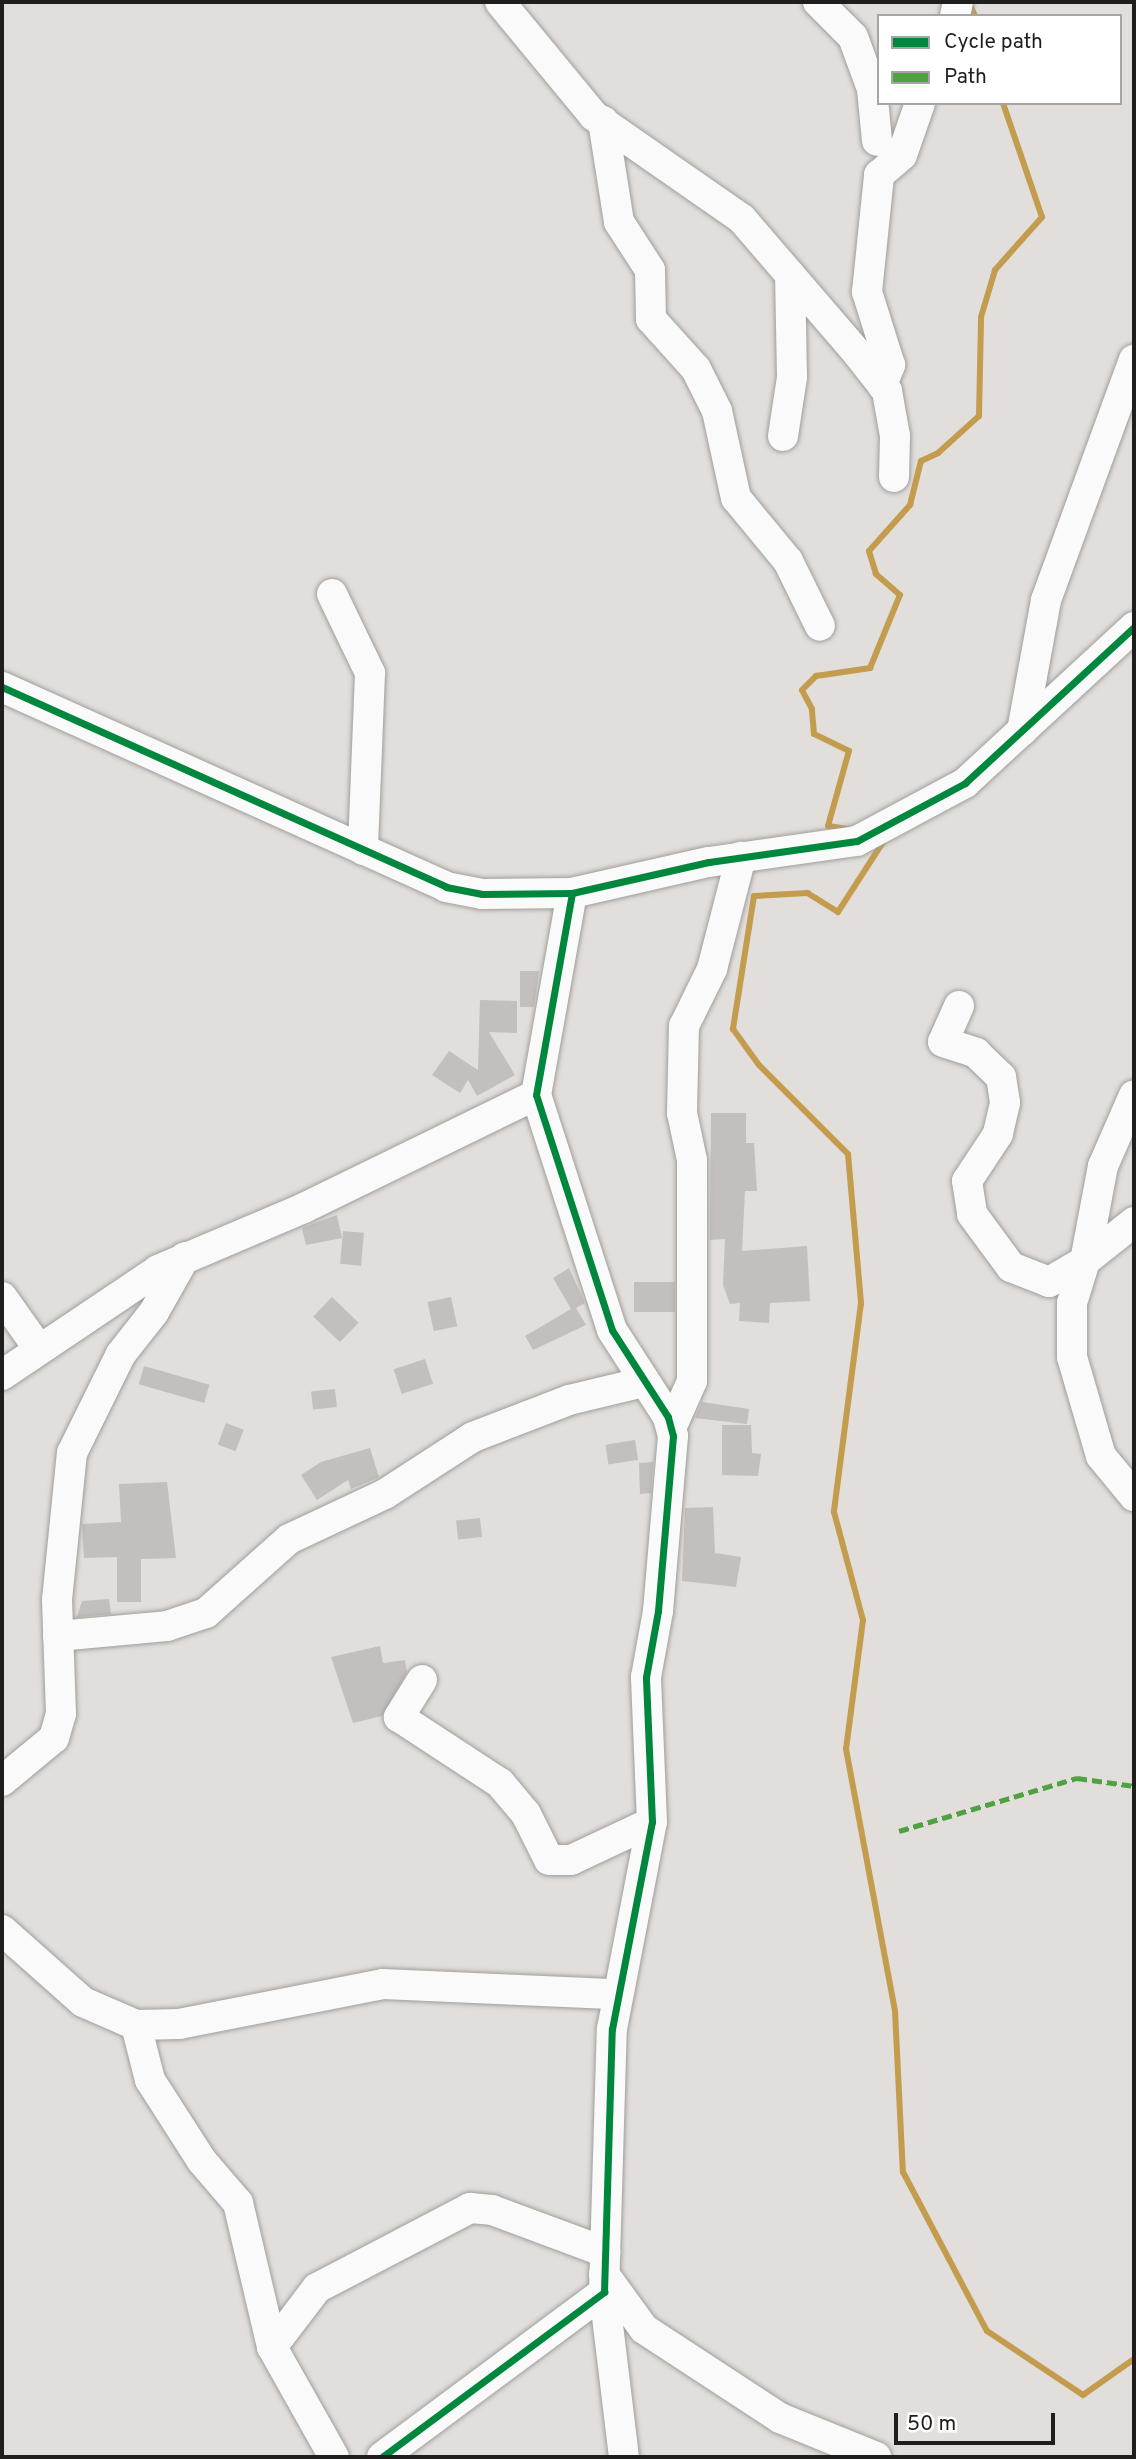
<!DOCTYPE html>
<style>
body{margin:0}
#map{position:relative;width:1136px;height:2459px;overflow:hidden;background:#e1dedb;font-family:Overpass,sans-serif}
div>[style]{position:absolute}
.stream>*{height:6px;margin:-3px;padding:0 3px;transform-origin:3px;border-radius:3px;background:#c49c4e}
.building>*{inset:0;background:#c2bfbd;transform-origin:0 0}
.roads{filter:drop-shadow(0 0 2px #a09e9b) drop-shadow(0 0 2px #a09e9b)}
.minor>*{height:30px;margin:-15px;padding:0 15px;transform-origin:15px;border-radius:15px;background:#fafafa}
.quiet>*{height:5px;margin-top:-2.5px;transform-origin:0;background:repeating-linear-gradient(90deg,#4fa241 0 10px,transparent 0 15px)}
.cycleway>*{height:7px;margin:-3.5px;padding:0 3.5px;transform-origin:3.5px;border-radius:3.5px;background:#00873e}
span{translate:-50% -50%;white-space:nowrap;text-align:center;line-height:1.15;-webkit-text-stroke:6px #fff;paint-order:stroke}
.frame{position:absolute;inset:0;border:4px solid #1f1e1c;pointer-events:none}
.legend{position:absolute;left:877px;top:14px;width:245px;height:91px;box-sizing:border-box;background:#fff;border:2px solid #a5a5a4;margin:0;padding:9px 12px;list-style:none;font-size:21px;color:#1f1e1c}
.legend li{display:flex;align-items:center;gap:14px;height:35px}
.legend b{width:35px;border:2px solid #a5a5a4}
.scale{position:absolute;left:894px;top:2413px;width:161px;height:32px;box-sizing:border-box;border:4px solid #1f1e1c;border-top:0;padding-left:9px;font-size:21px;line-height:24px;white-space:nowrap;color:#1f1e1c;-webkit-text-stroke:5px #fff;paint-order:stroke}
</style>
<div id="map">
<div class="stream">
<i style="left:969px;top:3px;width:14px;rotate:65deg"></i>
<i style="left:847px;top:829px;width:19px;rotate:-171deg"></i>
<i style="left:828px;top:826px;width:78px;rotate:-74.4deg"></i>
<i style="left:849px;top:751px;width:39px;rotate:-154deg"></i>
<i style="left:814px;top:734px;width:25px;rotate:-95deg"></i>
<i style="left:812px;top:709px;width:21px;rotate:-118deg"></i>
<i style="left:802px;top:690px;width:20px;rotate:-45deg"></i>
<i style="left:816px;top:676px;width:55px;rotate:-8.4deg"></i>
<i style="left:870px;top:668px;width:79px;rotate:-67.7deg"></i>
<i style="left:900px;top:595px;width:32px;rotate:-139deg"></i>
<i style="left:876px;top:574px;width:24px;rotate:-107deg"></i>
<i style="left:869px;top:551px;width:62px;rotate:-48.3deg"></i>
<i style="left:910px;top:505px;width:45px;rotate:-76deg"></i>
<i style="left:921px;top:461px;width:19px;rotate:-25deg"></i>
<i style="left:938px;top:453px;width:55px;rotate:-42.1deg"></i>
<i style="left:979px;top:416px;width:99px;rotate:-88.8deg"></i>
<i style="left:981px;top:317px;width:49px;rotate:-73.4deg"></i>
<i style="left:995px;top:270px;width:71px;rotate:-48.4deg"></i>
<i style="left:1042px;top:217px;width:120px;rotate:-108.9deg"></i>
<i style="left:885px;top:839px;width:87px;rotate:122.8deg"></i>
<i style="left:838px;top:912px;width:36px;rotate:-148deg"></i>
<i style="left:808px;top:893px;width:54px;rotate:176.8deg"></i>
<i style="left:754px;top:896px;width:135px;rotate:99deg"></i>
<i style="left:733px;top:1029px;width:44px;rotate:54.2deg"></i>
<i style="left:759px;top:1065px;width:126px;rotate:45deg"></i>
<i style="left:848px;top:1154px;width:150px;rotate:85deg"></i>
<i style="left:861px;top:1303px;width:211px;rotate:97.4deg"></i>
<i style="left:834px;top:1512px;width:112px;rotate:75deg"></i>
<i style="left:863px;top:1620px;width:130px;rotate:97.5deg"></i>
<i style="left:846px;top:1749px;width:267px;rotate:79.4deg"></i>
<i style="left:895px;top:2011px;width:161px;rotate:87.2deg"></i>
<i style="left:903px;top:2172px;width:180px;rotate:62.2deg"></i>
<i style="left:987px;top:2331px;width:115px;rotate:33.7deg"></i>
<i style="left:1083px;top:2395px;width:62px;rotate:-35.2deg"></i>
</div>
<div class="building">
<i style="clip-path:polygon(520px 971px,539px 971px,534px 1007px,520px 1007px)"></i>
<i style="clip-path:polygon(480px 1000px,517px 1001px,517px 1033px,489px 1032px,515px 1075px,477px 1096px,468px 1080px,460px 1093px,432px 1075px,449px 1051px,478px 1070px)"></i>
<i style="clip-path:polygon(711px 1113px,746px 1113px,746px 1143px,754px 1143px,757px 1191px,745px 1191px,742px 1251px,807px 1246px,810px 1301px,770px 1303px,769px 1323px,739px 1321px,740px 1303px,730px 1304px,723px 1285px,725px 1239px,710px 1240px)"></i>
<i style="clip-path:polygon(337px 1215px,342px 1238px,306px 1245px,302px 1228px)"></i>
<i style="left:343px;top:1231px;width:21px;height:33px;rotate:5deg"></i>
<i style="clip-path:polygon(569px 1268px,585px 1303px,576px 1308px,586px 1325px,533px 1350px,525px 1336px,571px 1309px,553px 1278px)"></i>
<i style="left:675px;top:1282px;width:30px;height:41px;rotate:90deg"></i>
<i style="left:332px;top:1297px;width:37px;height:27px;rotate:44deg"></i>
<i style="left:451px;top:1297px;width:30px;height:24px;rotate:78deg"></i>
<i style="left:425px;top:1359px;width:26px;height:33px;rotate:72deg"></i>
<i style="left:144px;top:1366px;width:68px;height:19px;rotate:16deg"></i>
<i style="left:335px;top:1389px;width:18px;height:24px;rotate:84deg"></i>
<i style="clip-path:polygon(702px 1402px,749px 1409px,747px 1424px,695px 1418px)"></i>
<i style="left:226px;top:1423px;width:19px;height:23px;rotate:21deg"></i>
<i style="clip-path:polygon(722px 1425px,751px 1425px,752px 1453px,761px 1454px,758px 1476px,722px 1475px)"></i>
<i style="left:635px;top:1440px;width:20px;height:30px;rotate:81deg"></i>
<i style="clip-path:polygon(370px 1448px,379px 1477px,351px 1489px,348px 1480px,317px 1500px,301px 1475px,321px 1462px)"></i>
<i style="clip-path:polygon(653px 1462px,651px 1493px,640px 1494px,639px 1463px)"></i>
<i style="clip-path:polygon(167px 1482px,176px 1558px,141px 1559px,141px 1602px,117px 1602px,117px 1557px,84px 1558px,82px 1524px,121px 1522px,119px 1484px)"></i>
<i style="clip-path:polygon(713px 1507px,715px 1553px,741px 1557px,736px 1587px,682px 1581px,685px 1508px)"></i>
<i style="left:480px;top:1518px;width:19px;height:24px;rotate:84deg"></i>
<i style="clip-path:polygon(109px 1599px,111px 1614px,77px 1617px,82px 1601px)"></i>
<i style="clip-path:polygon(380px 1646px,383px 1663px,405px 1660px,407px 1672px,382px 1716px,353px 1723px,331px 1657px)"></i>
</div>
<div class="roads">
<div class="minor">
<i style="left:500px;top:2px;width:148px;rotate:50.5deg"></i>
<i style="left:594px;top:116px;width:180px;rotate:34.8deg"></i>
<i style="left:742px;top:219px;width:178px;rotate:49.3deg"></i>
<i style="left:858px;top:354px;width:47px;rotate:51.9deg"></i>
<i style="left:887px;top:391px;width:46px;rotate:79.9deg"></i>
<i style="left:895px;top:436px;width:41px;rotate:91.4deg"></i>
<i style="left:818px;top:2px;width:49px;rotate:45deg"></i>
<i style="left:853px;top:37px;width:55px;rotate:69.9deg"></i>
<i style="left:872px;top:89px;width:52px;rotate:84.5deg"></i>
<i style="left:955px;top:16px;width:14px;rotate:-78deg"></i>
<i style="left:603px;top:121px;width:102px;rotate:81deg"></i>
<i style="left:619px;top:222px;width:57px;rotate:57.1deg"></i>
<i style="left:650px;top:270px;width:49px;rotate:88.8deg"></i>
<i style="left:651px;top:319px;width:67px;rotate:48deg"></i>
<i style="left:696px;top:369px;width:47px;rotate:63.4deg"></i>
<i style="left:717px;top:411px;width:89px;rotate:77.7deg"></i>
<i style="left:736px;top:498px;width:82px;rotate:50.5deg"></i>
<i style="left:788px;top:561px;width:72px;rotate:63.8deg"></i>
<i style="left:882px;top:385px;width:22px;rotate:-68deg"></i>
<i style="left:890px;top:365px;width:77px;rotate:-107.5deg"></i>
<i style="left:867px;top:292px;width:118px;rotate:-84.1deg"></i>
<i style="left:879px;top:175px;width:30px;rotate:-41deg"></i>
<i style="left:902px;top:155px;width:55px;rotate:-70.9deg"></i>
<i style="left:783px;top:436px;width:60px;rotate:-81.3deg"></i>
<i style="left:792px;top:377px;width:102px;rotate:-91.1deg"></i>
<i style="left:332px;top:594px;width:88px;rotate:64.3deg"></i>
<i style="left:370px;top:673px;width:177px;rotate:92.3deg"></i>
<i style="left:2px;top:687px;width:487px;rotate:24.2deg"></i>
<i style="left:446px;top:887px;width:37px;rotate:11deg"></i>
<i style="left:482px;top:894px;width:90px;rotate:-0.6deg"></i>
<i style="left:572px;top:893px;width:140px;rotate:-12.8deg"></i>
<i style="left:709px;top:862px;width:149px;rotate:-8.1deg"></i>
<i style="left:857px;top:841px;width:123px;rotate:-28.2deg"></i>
<i style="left:965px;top:783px;width:230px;rotate:-42.7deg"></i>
<i style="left:1022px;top:731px;width:133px;rotate:-79.6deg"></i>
<i style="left:1046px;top:600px;width:256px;rotate:-69.9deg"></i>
<i style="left:959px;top:1006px;width:39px;rotate:114deg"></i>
<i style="left:943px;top:1042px;width:35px;rotate:18deg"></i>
<i style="left:976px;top:1053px;width:35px;rotate:44deg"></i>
<i style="left:1001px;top:1077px;width:26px;rotate:81deg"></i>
<i style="left:1005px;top:1103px;width:32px;rotate:103deg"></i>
<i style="left:998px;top:1134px;width:56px;rotate:123.4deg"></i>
<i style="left:967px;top:1181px;width:33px;rotate:81deg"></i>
<i style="left:972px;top:1214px;width:66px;rotate:53.7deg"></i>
<i style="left:1011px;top:1267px;width:41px;rotate:21.5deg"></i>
<i style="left:1049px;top:1282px;width:42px;rotate:-30.3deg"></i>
<i style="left:1085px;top:1261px;width:97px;rotate:-79.3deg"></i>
<i style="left:1103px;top:1166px;width:77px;rotate:-66.4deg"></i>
<i style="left:1134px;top:1222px;width:63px;rotate:141.5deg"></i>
<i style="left:1085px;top:1261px;width:44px;rotate:107.2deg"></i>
<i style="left:1072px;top:1303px;width:54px;rotate:90deg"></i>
<i style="left:1072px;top:1357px;width:103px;rotate:73.7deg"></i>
<i style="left:1101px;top:1456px;width:52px;rotate:50.5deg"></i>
<i style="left:2px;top:1297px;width:64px;rotate:54.6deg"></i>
<i style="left:2px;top:1375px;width:188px;rotate:-33.9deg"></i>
<i style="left:158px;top:1270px;width:159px;rotate:-23deg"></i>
<i style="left:304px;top:1208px;width:258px;rotate:-26deg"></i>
<i style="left:672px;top:1426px;width:49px;rotate:-66deg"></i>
<i style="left:692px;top:1381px;width:221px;rotate:-90deg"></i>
<i style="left:692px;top:1160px;width:48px;rotate:-102deg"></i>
<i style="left:682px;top:1113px;width:87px;rotate:-88.7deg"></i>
<i style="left:684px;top:1026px;width:64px;rotate:-63.8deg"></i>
<i style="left:712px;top:969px;width:116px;rotate:-75.5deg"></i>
<i style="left:58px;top:1636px;width:109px;rotate:-5.2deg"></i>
<i style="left:167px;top:1626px;width:41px;rotate:-18.4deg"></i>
<i style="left:206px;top:1613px;width:111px;rotate:-41.7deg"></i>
<i style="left:289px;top:1539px;width:106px;rotate:-25.1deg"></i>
<i style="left:385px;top:1494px;width:105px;rotate:-32.9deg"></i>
<i style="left:473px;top:1437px;width:103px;rotate:-21.1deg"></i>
<i style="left:569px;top:1400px;width:77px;rotate:-13.5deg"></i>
<i style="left:422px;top:1680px;width:44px;rotate:121.9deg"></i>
<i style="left:399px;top:1717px;width:121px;rotate:33.2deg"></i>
<i style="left:500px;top:1783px;width:40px;rotate:50deg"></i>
<i style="left:526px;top:1814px;width:51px;rotate:63.4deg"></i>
<i style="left:549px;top:1860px;width:22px"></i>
<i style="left:571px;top:1860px;width:89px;rotate:-25.1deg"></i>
<i style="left:2px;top:1781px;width:67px;rotate:-39.6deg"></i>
<i style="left:54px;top:1738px;width:25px;rotate:-74deg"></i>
<i style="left:61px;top:1714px;width:114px;rotate:-92deg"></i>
<i style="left:57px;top:1600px;width:148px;rotate:-84.2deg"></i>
<i style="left:72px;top:1453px;width:110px;rotate:-63.7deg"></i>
<i style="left:121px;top:1354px;width:53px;rotate:-51.8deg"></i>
<i style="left:154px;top:1312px;width:63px;rotate:-60.6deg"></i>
<i style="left:2px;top:1930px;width:108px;rotate:41.6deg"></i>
<i style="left:83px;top:2002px;width:58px;rotate:23.5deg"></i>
<i style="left:136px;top:2025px;width:43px;rotate:-1.3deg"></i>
<i style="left:179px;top:2024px;width:208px;rotate:-11.1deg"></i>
<i style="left:383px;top:1984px;width:233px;rotate:2.5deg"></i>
<i style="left:136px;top:2025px;width:57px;rotate:75.7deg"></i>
<i style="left:150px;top:2080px;width:96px;rotate:57.3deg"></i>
<i style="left:202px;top:2161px;width:55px;rotate:49.4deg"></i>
<i style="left:238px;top:2203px;width:148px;rotate:76.7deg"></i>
<i style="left:272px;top:2347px;width:126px;rotate:60.6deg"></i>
<i style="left:604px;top:2274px;width:68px;rotate:54deg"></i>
<i style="left:644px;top:2329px;width:163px;rotate:33.2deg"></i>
<i style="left:780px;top:2418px;width:104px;rotate:22.1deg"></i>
<i style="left:604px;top:2292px;width:166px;rotate:83.1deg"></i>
<i style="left:272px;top:2347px;width:74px;rotate:-52.7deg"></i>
<i style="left:317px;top:2288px;width:173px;rotate:-27.6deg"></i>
<i style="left:470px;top:2208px;width:22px;rotate:5deg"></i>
<i style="left:492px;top:2210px;width:121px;rotate:20.4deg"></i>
<i style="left:382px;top:2457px;width:277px;rotate:-36.6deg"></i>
<i style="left:604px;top:2292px;width:263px;rotate:-88.3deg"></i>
<i style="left:612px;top:2029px;width:211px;rotate:-79.1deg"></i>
<i style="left:652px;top:1822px;width:145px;rotate:-92.4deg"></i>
<i style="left:646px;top:1677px;width:67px;rotate:-79.7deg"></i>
<i style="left:658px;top:1611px;width:176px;rotate:-85.1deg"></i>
<i style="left:673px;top:1436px;width:20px;rotate:-105deg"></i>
<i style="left:668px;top:1417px;width:103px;rotate:-122.8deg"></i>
<i style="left:612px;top:1330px;width:247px;rotate:-107.9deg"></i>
<i style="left:536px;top:1095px;width:205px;rotate:-79.9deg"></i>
</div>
</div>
<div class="quiet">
<i style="left:899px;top:1831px;width:186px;rotate:-16.6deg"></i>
<i style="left:1077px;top:1778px;width:58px;rotate:8deg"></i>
</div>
<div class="cycleway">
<i style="left:2px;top:687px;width:487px;rotate:24.2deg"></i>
<i style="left:446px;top:887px;width:37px;rotate:11deg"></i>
<i style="left:482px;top:894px;width:90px;rotate:-0.6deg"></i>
<i style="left:572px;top:893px;width:140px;rotate:-12.8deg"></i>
<i style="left:709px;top:862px;width:149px;rotate:-8.1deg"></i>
<i style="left:857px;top:841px;width:123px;rotate:-28.2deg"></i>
<i style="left:965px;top:783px;width:230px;rotate:-42.7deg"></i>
<i style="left:382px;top:2457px;width:277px;rotate:-36.6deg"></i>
<i style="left:604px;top:2292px;width:263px;rotate:-88.3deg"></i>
<i style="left:612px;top:2029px;width:211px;rotate:-79.1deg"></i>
<i style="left:652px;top:1822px;width:145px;rotate:-92.4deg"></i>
<i style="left:646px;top:1677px;width:67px;rotate:-79.7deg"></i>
<i style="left:658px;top:1611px;width:176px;rotate:-85.1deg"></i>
<i style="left:673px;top:1436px;width:20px;rotate:-105deg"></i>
<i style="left:668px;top:1417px;width:103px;rotate:-122.8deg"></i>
<i style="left:612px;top:1330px;width:247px;rotate:-107.9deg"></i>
<i style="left:536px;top:1095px;width:205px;rotate:-79.9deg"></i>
</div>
<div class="frame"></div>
<ul class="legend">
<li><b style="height:9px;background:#00873e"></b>Cycle path</li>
<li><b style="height:9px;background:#4fa241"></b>Path</li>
</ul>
<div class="scale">50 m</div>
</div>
